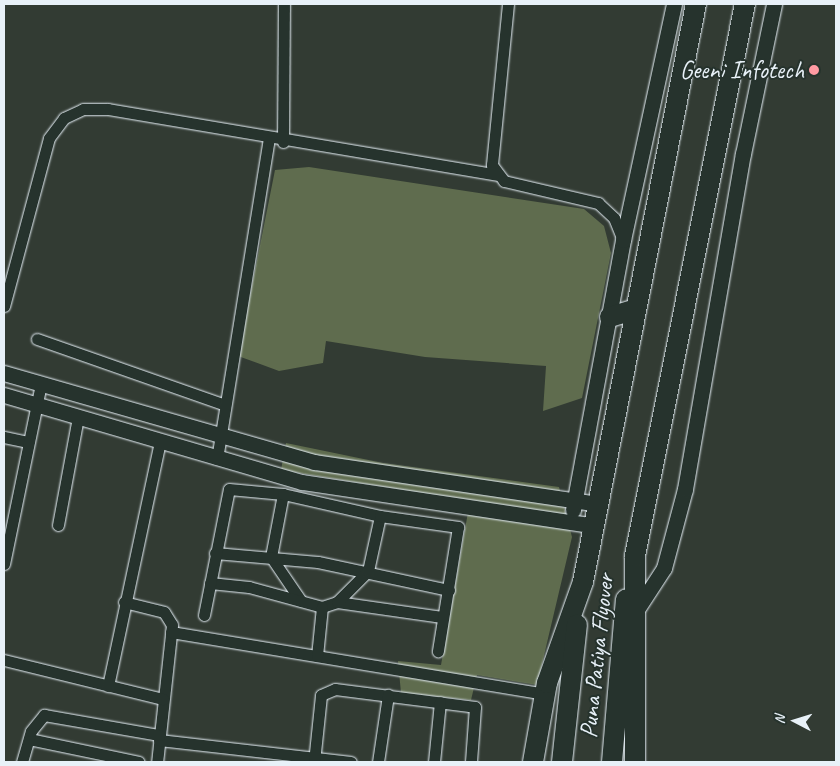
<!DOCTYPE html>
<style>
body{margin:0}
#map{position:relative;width:840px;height:766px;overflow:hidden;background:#323b33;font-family:Caveat,sans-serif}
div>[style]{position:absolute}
.green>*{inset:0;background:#5f6c4e}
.roads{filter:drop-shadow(0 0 1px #e8f1f8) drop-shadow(0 0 1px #e8f1f8)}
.minor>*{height:11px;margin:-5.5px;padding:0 5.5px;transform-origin:5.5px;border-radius:5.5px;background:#26332d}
.tertiary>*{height:15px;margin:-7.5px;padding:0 7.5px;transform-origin:7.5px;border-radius:7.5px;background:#26332d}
.trunk>*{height:20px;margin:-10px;padding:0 10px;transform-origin:10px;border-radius:10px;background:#26332d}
.dots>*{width:14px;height:14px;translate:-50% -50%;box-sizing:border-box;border:2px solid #26332d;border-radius:50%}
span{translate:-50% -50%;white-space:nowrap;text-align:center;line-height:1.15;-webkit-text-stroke:4px #26332d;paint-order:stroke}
.poi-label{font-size:25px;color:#e8f1f8}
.right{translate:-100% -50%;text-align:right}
.street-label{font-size:25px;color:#e8f1f8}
.frame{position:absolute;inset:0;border:5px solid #e8f1f8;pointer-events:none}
.north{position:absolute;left:770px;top:696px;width:50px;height:50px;-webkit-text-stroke:4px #26332d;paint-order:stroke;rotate:275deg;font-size:14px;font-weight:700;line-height:20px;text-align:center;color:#e8f1f8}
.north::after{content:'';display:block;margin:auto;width:18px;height:22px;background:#e8f1f8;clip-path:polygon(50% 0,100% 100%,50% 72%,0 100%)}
</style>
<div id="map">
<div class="green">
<i style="clip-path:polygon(309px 167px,584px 209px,604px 226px,611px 253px,582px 398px,543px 411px,546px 366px,425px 357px,326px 341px,323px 363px,279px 371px,238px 356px,275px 170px)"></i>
<i style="clip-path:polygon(286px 443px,383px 463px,559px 487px,572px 537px,537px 685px,477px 675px,471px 700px,401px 693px,398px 661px,441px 665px,470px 501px,281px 470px)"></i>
</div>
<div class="roads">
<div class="minor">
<i style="left:508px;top:4px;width:162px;rotate:95.7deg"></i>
<i style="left:492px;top:165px;width:20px;rotate:53deg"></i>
<i style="left:504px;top:181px;width:97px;rotate:13.2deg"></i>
<i style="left:598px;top:203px;width:22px;rotate:43deg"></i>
<i style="left:614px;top:218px;width:24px;rotate:68deg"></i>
<i style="left:283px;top:142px;width:138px;rotate:-89.6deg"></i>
<i style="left:4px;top:306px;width:174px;rotate:-75deg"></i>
<i style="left:49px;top:138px;width:25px;rotate:-53deg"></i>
<i style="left:64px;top:118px;width:21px;rotate:-25deg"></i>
<i style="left:83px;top:109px;width:25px"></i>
<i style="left:108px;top:109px;width:395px;rotate:9.6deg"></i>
<i style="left:37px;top:339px;width:199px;rotate:19.3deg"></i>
<i style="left:4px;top:437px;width:25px;rotate:12deg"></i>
<i style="left:217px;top:459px;width:324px;rotate:-80.8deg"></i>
<i style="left:283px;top:494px;width:64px;rotate:100.8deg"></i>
<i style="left:271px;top:557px;width:53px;rotate:55.7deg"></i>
<i style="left:58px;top:525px;width:110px;rotate:-79.5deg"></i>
<i style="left:215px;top:553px;width:103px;rotate:5deg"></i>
<i style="left:318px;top:562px;width:134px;rotate:12.1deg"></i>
<i style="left:4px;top:564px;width:184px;rotate:-78.4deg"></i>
<i style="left:210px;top:583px;width:39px;rotate:6deg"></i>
<i style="left:249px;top:587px;width:76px;rotate:15.3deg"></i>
<i style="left:322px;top:607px;width:16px;rotate:-18deg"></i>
<i style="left:337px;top:602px;width:106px;rotate:8.1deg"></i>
<i style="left:124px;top:602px;width:41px;rotate:14deg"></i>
<i style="left:164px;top:612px;width:15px;rotate:58deg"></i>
<i style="left:172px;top:625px;width:138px;rotate:96.2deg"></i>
<i style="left:337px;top:602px;width:44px;rotate:-45deg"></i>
<i style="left:368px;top:571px;width:56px;rotate:-77.7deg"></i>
<i style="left:204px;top:615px;width:128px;rotate:-78.8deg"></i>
<i style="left:229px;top:489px;width:54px;rotate:5.3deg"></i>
<i style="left:283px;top:494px;width:99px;rotate:12.8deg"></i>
<i style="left:380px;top:516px;width:79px;rotate:8deg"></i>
<i style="left:458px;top:527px;width:126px;rotate:99.2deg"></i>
<i style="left:171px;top:632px;width:378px;rotate:9.4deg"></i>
<i style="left:317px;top:656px;width:49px;rotate:-84.2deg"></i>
<i style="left:4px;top:660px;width:164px;rotate:13.8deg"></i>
<i style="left:108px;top:686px;width:249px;rotate:-78deg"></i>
<i style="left:29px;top:739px;width:112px;rotate:11.8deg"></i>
<i style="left:159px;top:740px;width:193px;rotate:6.5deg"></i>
<i style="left:22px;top:762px;width:32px;rotate:-74deg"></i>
<i style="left:31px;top:731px;width:21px;rotate:-51deg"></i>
<i style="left:44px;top:715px;width:117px;rotate:9.9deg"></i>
<i style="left:314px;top:762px;width:67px;rotate:-84deg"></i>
<i style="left:321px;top:695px;width:15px;rotate:-23deg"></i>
<i style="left:335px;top:689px;width:141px;rotate:7.3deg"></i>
<i style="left:475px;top:707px;width:55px;rotate:94.2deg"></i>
<i style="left:378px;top:762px;width:68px;rotate:-81.5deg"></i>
<i style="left:434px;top:762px;width:60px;rotate:-84.3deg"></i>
</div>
<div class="tertiary">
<i style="left:4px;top:373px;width:323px;rotate:16deg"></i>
<i style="left:314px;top:462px;width:288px;rotate:8.4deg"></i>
<i style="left:4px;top:395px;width:310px;rotate:16.3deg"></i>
<i style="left:302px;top:482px;width:296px;rotate:8.5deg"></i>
<i style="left:573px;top:510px;width:275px;rotate:-79.5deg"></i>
<i style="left:623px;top:240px;width:241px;rotate:-77.8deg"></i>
<i style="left:636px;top:611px;width:51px;rotate:-56.9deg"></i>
<i style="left:664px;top:568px;width:82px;rotate:-75.1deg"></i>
<i style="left:685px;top:489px;width:340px;rotate:-80.2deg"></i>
<i style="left:743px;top:154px;width:153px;rotate:-78.3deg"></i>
</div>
<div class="trunk">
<i style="left:610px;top:317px;width:27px;rotate:-17deg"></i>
<i style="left:533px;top:762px;width:80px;rotate:-80deg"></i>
<i style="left:547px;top:683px;width:107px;rotate:-70.4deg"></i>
<i style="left:583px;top:582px;width:589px;rotate:-78.94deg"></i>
<i style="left:562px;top:762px;width:138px;rotate:-83.8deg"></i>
<i style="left:612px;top:762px;width:163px;rotate:-85.1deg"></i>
<i style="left:635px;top:762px;width:206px;rotate:-90deg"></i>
<i style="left:635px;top:556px;width:563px;rotate:-78.73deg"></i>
</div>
</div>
<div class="dots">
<i style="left:814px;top:70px;background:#ff9aa2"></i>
</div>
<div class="poi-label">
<span class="right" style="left:804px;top:70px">Geeni Infotech</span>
</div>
<div class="street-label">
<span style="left:597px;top:656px;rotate:-84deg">Puna Patiya Flyover</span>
</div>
<div class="frame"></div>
<div class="north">N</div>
</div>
